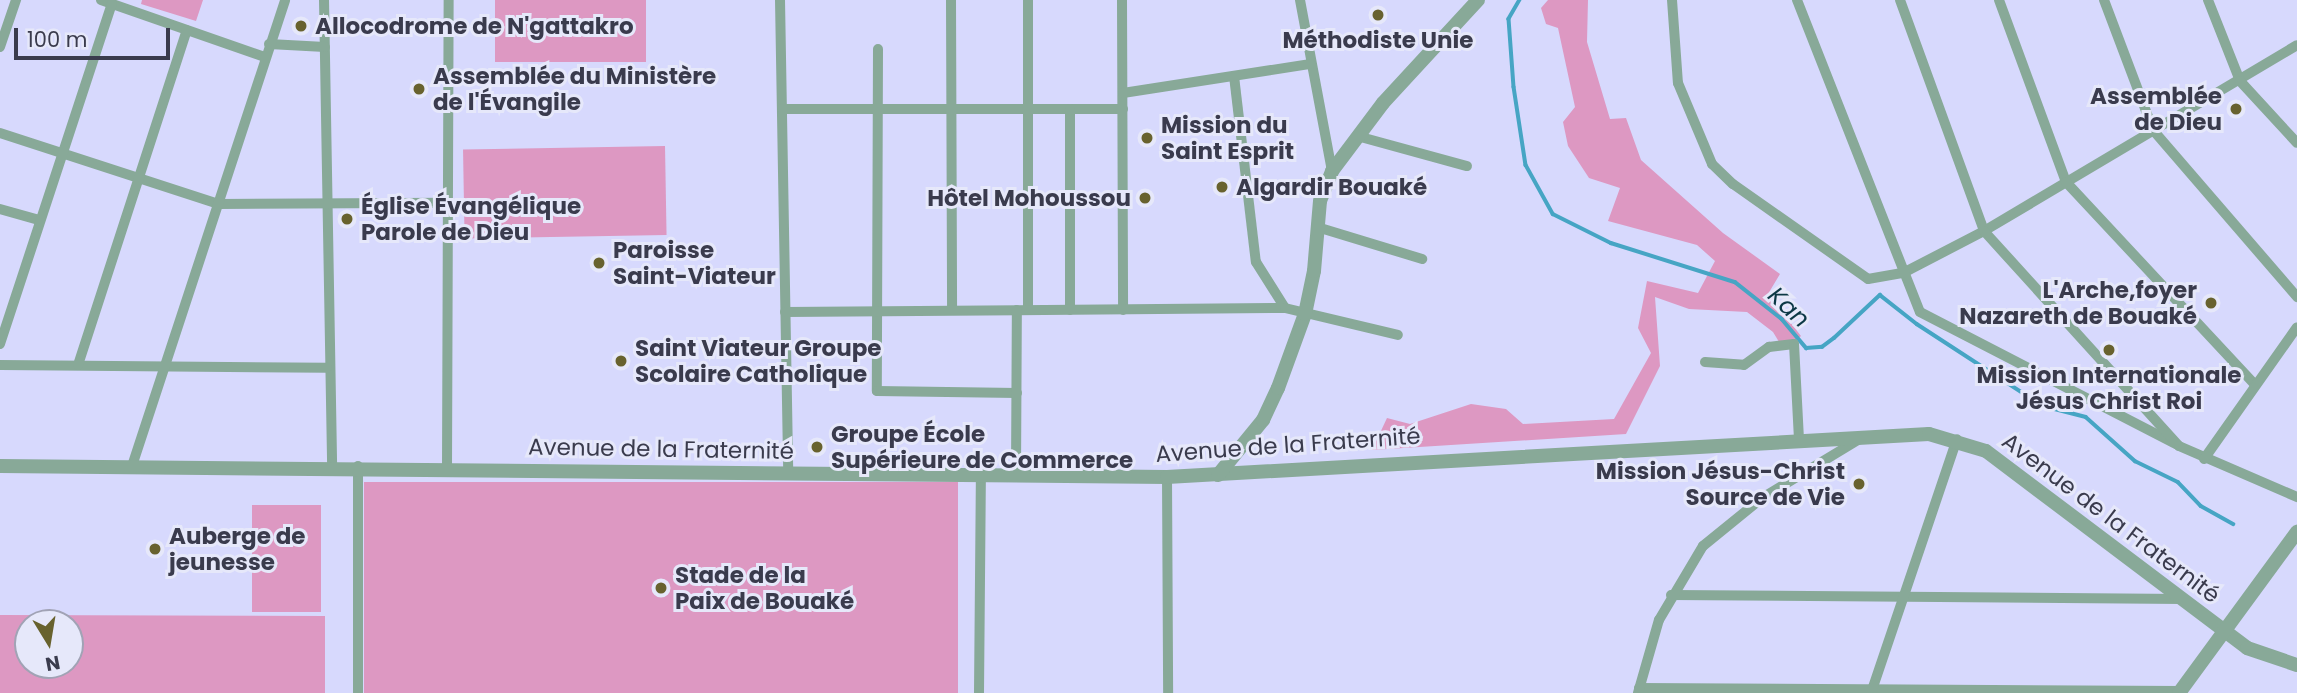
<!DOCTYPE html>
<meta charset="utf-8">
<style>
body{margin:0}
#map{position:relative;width:2297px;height:693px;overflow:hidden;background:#d7d9fd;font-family:Poppins,sans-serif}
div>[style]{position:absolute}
.green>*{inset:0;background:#dd98c2;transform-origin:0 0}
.stream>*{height:3.5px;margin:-1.75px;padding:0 1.75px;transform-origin:1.75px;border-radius:1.75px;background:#46a5c4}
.minor>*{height:10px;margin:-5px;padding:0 5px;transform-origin:5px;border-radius:5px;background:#88a998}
.tertiary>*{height:14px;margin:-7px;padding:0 7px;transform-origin:7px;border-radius:7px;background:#88a998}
.dots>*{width:19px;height:19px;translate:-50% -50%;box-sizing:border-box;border:4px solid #e6e8fa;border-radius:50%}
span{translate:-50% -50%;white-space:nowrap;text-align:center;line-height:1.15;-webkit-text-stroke:6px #e6e8fa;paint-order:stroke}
.poi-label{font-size:23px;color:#3a3b4d;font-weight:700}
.left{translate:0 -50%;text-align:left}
.right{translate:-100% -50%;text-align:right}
.street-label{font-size:23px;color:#3a3b4d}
.water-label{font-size:24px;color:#0c3845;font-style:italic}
.north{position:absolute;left:14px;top:609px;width:70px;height:70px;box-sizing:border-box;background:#e6e8fa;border:2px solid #a1a3b5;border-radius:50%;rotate:169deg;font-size:19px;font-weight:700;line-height:28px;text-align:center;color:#3a3b4d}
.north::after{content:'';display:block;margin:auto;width:24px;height:32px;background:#68622e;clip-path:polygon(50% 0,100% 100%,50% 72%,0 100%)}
.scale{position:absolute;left:14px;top:28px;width:156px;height:32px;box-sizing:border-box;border:4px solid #3a3b4d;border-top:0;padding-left:9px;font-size:21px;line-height:24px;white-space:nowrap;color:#3a3b4d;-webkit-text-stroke:5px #e6e8fa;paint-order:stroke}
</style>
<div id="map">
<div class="green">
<i style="clip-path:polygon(142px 0,203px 0,196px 21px,141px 4px)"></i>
<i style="left:495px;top:0;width:151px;height:62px"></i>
<i style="clip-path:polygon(1548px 0,1588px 0,1587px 42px,1610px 119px,1626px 118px,1641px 160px,1723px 233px,1780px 274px,1768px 294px,1801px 336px,1784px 350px,1773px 332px,1747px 312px,1689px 309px,1655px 297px,1660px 366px,1626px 434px,1372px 450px,1387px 418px,1410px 424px,1471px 404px,1506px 409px,1523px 424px,1614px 419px,1651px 353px,1638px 328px,1647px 281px,1698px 293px,1715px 261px,1697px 245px,1608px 221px,1620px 188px,1589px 178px,1568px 146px,1563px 122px,1575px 107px,1558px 28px,1546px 24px,1541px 8px)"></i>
<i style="left:665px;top:146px;width:89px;height:202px;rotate:89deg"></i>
<i style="left:364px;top:482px;width:594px;height:211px"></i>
<i style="left:321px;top:505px;width:107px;height:69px;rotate:90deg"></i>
<i style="clip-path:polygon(evenodd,0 615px,325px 616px,325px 693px,0 693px,0 615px,28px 623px,70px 623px,70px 665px,28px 665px,28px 623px)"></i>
</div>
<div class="stream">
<i style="left:1520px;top:0;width:22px;rotate:120deg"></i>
<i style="left:1509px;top:19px;width:68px;rotate:85.8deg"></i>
<i style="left:1514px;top:87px;width:79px;rotate:81.3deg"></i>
<i style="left:1526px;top:165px;width:56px;rotate:61.1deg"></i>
<i style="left:1553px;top:214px;width:65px;rotate:26.6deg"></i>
<i style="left:1611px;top:243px;width:130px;rotate:17.5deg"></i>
<i style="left:1735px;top:282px;width:60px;rotate:38.2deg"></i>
<i style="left:1782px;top:319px;width:38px;rotate:50deg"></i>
<i style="left:1806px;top:348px;width:16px;rotate:-4deg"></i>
<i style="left:1822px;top:347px;width:15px;rotate:-37deg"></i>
<i style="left:1834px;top:338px;width:63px;rotate:-43.1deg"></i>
<i style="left:1880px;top:295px;width:47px;rotate:38.1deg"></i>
<i style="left:1917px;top:324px;width:150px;rotate:33.1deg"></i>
<i style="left:2043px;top:406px;width:44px;rotate:14.3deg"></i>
<i style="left:2086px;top:417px;width:66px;rotate:41.9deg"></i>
<i style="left:2135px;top:461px;width:48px;rotate:26deg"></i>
<i style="left:2178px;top:482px;width:33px;rotate:46deg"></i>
<i style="left:2201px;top:506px;width:37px;rotate:29deg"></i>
</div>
<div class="minor">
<i style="left:101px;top:0;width:174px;rotate:19.2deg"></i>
<i style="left:324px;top:0;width:466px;rotate:89deg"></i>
<i style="left:780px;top:0;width:474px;rotate:89deg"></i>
<i style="left:951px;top:0;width:310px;rotate:89.8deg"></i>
<i style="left:1122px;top:0;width:310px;rotate:89.8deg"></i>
<i style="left:1300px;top:0;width:174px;rotate:79.4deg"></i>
<i style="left:1672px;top:0;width:83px;rotate:85.9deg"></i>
<i style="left:1678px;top:83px;width:88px;rotate:67.2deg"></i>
<i style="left:1712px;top:164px;width:29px;rotate:44deg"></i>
<i style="left:1733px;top:184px;width:165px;rotate:35.1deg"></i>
<i style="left:1868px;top:279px;width:36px;rotate:-10deg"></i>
<i style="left:1903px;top:273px;width:91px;rotate:-27.4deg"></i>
<i style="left:1984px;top:231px;width:364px;rotate:-30.7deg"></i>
<i style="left:1797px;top:0;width:335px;rotate:68.5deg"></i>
<i style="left:1920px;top:312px;width:288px;rotate:27.3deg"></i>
<i style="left:1900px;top:0;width:246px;rotate:70deg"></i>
<i style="left:1984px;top:231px;width:290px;rotate:47.8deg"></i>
<i style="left:2179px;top:446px;width:129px;rotate:23.4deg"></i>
<i style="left:1999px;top:0;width:194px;rotate:69.8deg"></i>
<i style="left:2066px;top:182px;width:277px;rotate:47deg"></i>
<i style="left:2104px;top:0;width:139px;rotate:69.3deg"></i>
<i style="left:2153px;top:130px;width:221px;rotate:49.2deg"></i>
<i style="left:2208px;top:0;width:87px;rotate:68.4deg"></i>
<i style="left:2240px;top:81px;width:84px;rotate:47.4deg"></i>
<i style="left:269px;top:44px;width:56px;rotate:3.1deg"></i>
<i style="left:0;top:47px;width:50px;rotate:-71.2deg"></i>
<i style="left:878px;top:49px;width:342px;rotate:90.2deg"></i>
<i style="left:877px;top:391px;width:140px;rotate:0.8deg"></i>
<i style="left:1234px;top:76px;width:187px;rotate:83.3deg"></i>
<i style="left:1256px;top:262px;width:54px;rotate:57.8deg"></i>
<i style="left:1123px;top:93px;width:190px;rotate:-8.8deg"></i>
<i style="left:782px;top:109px;width:341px"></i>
<i style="left:1070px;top:109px;width:201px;rotate:90deg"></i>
<i style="left:0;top:133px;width:229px;rotate:18deg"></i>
<i style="left:218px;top:204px;width:228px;rotate:-0.3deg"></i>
<i style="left:1357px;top:136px;width:114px;rotate:15.3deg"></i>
<i style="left:0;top:209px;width:41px;rotate:15.8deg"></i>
<i style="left:1317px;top:227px;width:110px;rotate:16.9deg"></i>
<i style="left:1028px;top:310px;width:310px;rotate:-90deg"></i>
<i style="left:785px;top:312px;width:500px;rotate:-0.46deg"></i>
<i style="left:1285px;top:308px;width:116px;rotate:13.4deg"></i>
<i style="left:0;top:344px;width:358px;rotate:-71.8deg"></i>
<i style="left:1705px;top:362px;width:39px;rotate:4deg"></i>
<i style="left:1744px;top:365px;width:31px;rotate:-36deg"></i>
<i style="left:1769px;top:347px;width:25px;rotate:-7deg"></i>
<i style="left:1794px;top:344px;width:94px;rotate:87deg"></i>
<i style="left:0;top:365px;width:327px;rotate:0.5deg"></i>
<i style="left:78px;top:365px;width:352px;rotate:-72deg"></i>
<i style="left:2204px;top:459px;width:161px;rotate:-54.8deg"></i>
<i style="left:132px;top:466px;width:490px;rotate:-71.8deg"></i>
<i style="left:447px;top:468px;width:468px;rotate:-89.8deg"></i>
<i style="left:1016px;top:475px;width:165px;rotate:-89.7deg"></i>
<i style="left:1167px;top:477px;width:216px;rotate:89.7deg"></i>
<i style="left:1671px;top:595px;width:512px;rotate:0.45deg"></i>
<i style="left:1639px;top:688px;width:541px;rotate:0.32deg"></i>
<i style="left:358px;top:693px;width:227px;rotate:-90deg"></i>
<i style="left:979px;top:693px;width:218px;rotate:-89.5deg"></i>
<i style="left:1638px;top:693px;width:76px;rotate:-74deg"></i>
<i style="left:1659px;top:620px;width:86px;rotate:-59.3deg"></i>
<i style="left:1703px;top:546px;width:76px;rotate:-39.1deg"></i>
<i style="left:1762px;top:498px;width:116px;rotate:-31.2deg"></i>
<i style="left:1871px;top:693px;width:268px;rotate:-71.3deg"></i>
</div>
<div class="tertiary">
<i style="left:0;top:466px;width:1167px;rotate:0.54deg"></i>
<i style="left:1167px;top:477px;width:763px;rotate:-3.23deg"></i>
<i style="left:1929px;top:434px;width:59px;rotate:16.6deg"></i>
<i style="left:1986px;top:451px;width:327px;rotate:37deg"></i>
<i style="left:2247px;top:648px;width:53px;rotate:18.8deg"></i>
<i style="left:1218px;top:475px;width:71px;rotate:-50.7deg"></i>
<i style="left:1263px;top:420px;width:35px;rotate:-65deg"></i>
<i style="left:1278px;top:388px;width:79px;rotate:-70deg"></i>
<i style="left:1305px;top:314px;width:44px;rotate:-78.2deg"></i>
<i style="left:1314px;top:271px;width:70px;rotate:-85.1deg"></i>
<i style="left:1320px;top:201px;width:32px;rotate:-68deg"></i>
<i style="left:1332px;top:171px;width:85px;rotate:-53.1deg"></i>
<i style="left:1383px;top:103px;width:140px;rotate:-47.3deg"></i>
<i style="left:2179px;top:693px;width:200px;rotate:-53.8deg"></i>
</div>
<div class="dots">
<i style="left:1378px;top:15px;background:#68622e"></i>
<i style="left:301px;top:26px;background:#68622e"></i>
<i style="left:419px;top:89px;background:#68622e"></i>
<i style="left:2236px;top:109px;background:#68622e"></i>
<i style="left:1147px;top:138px;background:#68622e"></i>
<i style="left:1222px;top:187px;background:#68622e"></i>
<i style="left:1145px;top:198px;background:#68622e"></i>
<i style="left:347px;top:219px;background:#68622e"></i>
<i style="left:599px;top:263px;background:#68622e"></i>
<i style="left:2211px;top:303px;background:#68622e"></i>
<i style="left:2109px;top:350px;background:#68622e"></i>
<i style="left:621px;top:361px;background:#68622e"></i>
<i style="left:817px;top:447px;background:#68622e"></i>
<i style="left:1859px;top:484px;background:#68622e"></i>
<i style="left:155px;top:549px;background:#68622e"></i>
<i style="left:661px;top:588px;background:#68622e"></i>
</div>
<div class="poi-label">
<span class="left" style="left:315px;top:26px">Allocodrome de N'gattakro</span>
<span style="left:1378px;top:40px">Méthodiste Unie</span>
<span class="left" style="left:433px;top:89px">Assemblée du Ministère<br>de l'Évangile</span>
<span class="right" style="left:2222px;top:109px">Assemblée<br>de Dieu</span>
<span class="left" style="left:1161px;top:138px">Mission du<br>Saint Esprit</span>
<span class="left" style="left:1236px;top:187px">Algardir Bouaké</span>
<span class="right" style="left:1131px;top:198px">Hôtel Mohoussou</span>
<span class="left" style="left:361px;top:219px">Église Évangélique<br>Parole de Dieu</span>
<span class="left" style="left:613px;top:263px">Paroisse<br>Saint-Viateur</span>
<span class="right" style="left:2197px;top:303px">L'Arche,foyer<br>Nazareth de Bouaké</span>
<span class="left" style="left:635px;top:361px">Saint Viateur Groupe<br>Scolaire Catholique</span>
<span style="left:2109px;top:388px">Mission Internationale<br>Jésus Christ Roi</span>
<span class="left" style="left:831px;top:447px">Groupe École<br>Supérieure de Commerce</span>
<span class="right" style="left:1845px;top:484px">Mission Jésus-Christ<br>Source de Vie</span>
<span class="left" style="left:169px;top:549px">Auberge de<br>jeunesse</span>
<span class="left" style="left:675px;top:588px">Stade de la<br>Paix de Bouaké</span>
</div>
<div class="street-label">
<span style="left:1288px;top:445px;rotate:-4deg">Avenue de la Fraternité</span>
<span style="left:661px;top:449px;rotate:1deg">Avenue de la Fraternité</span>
<span style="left:2111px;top:518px;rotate:37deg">Avenue de la Fraternité</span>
</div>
<div class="water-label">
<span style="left:1789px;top:307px;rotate:43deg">Kan</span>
</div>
<div class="north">N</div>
<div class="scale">100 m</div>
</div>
